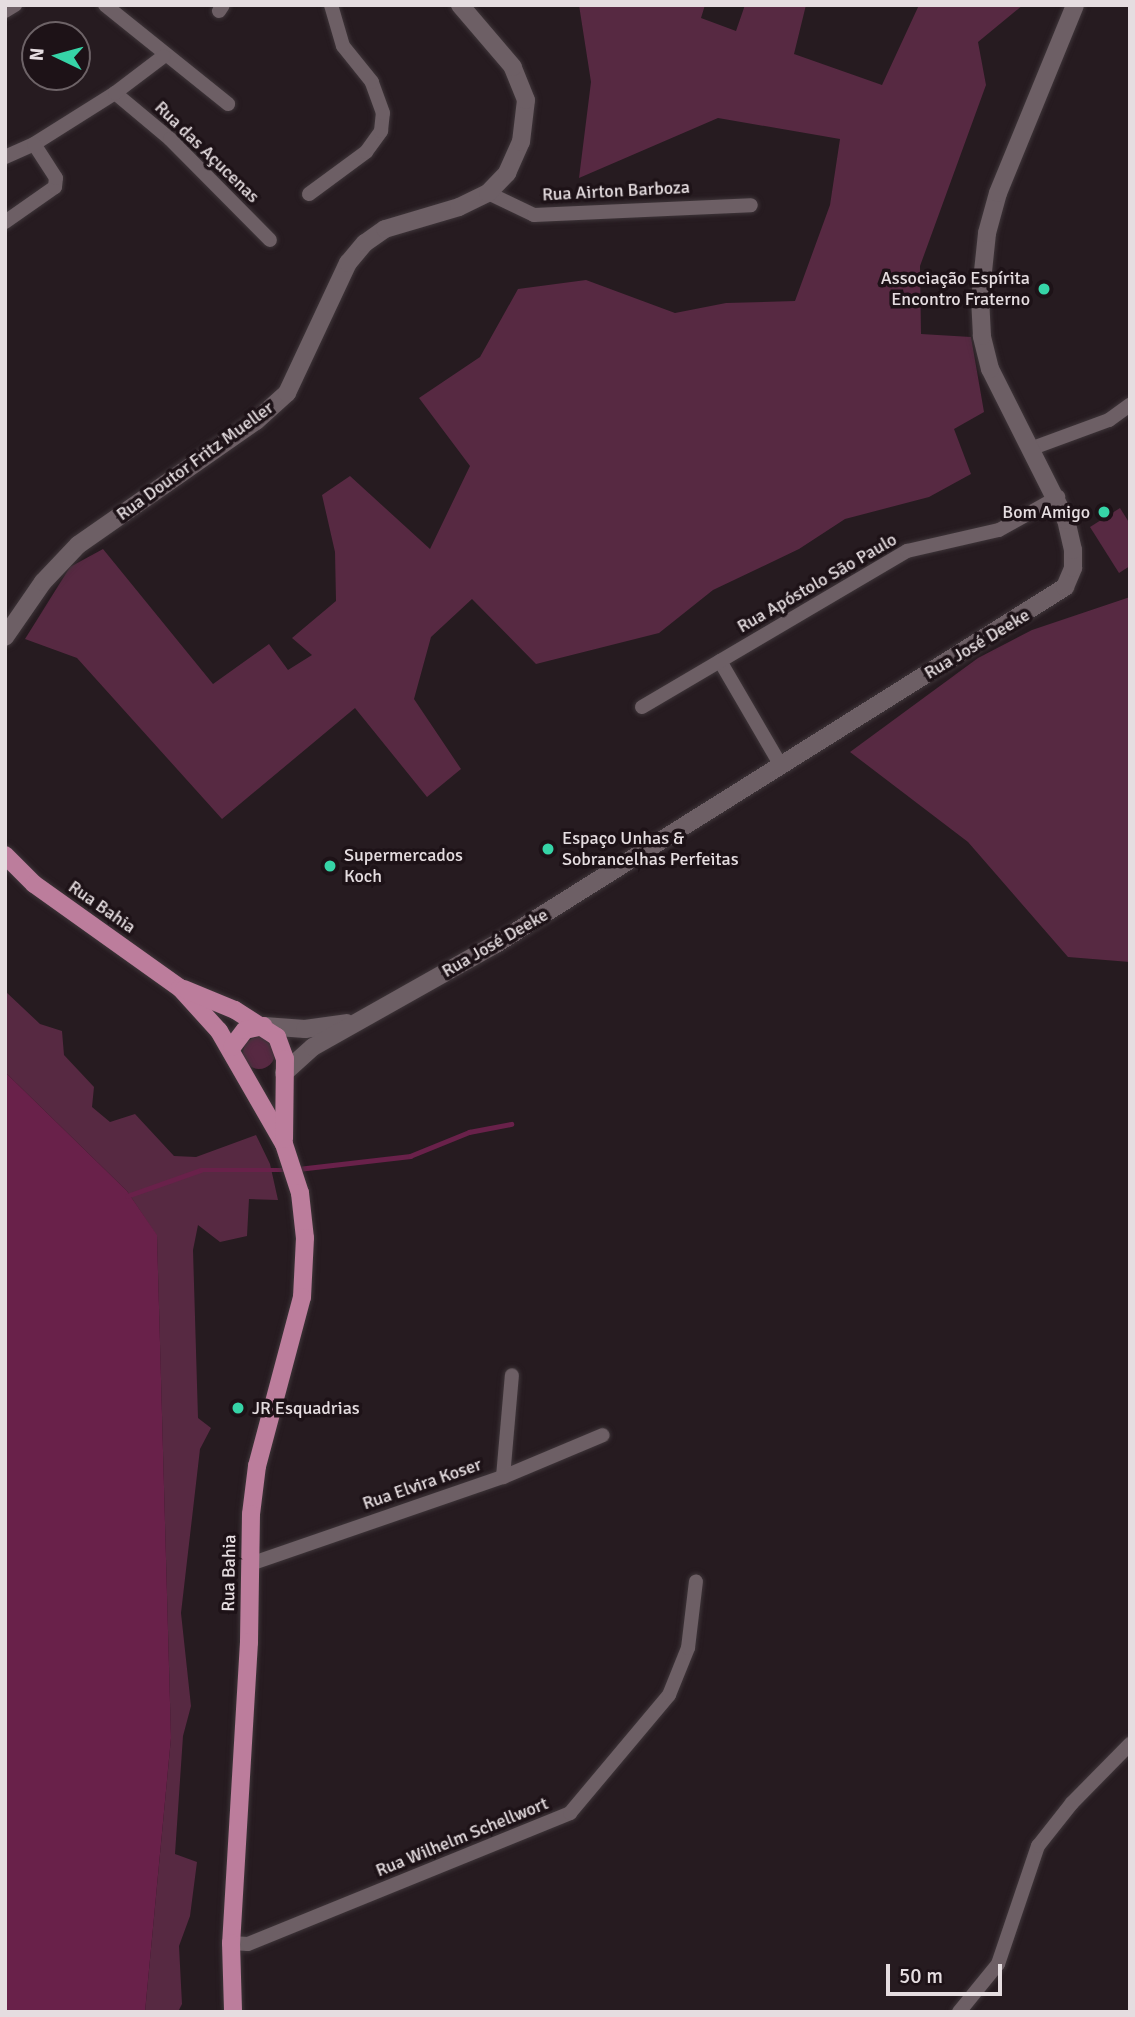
<!DOCTYPE html>
<meta charset="utf-8">
<style>
body{margin:0}
#map{position:relative;width:1135px;height:2017px;overflow:hidden;background:#261b20;font-family:Signika,sans-serif}
div>[style]{position:absolute}
.green>*{inset:0;background:#572942}
.round{border-radius:50%}
.water>*{inset:0;background:#69214a}
.stream>*{height:4.5px;margin:-2.25px;padding:0 2.25px;transform-origin:2.25px;border-radius:2.25px;background:#69214a}
.roads{filter:drop-shadow(0 0 2px #3e3539) drop-shadow(0 0 2px #3e3539)}
.minor>*{height:14px;margin:-7px;padding:0 7px;transform-origin:7px;border-radius:7px;background:#6d5f65}
.tertiary>*{height:18px;margin:-9px;padding:0 9px;transform-origin:9px;border-radius:9px;background:#6d5f65}
.primary>*{height:18px;margin:-9px;padding:0 9px;transform-origin:9px;border-radius:9px;background:#bc7d9c}
.dots>*{width:19px;height:19px;translate:-50% -50%;box-sizing:border-box;border:4px solid #1d1217;border-radius:50%}
span{translate:-50% -50%;white-space:nowrap;text-align:center;line-height:1.15;-webkit-text-stroke:7px #1d1217;paint-order:stroke}
.street-label{font-size:18px;color:#e5dde0}
.poi-label{font-size:18px;color:#e5dde0}
.right{translate:-100% -50%;text-align:right}
.left{translate:0 -50%;text-align:left}
.frame{position:absolute;inset:0;border:7px solid #e5dde0;pointer-events:none}
.north{position:absolute;left:21px;top:21px;width:70px;height:70px;box-sizing:border-box;background:#1d1217;border:2px solid #6d6367;border-radius:50%;rotate:275deg;font-size:19px;font-weight:700;line-height:28px;text-align:center;color:#e5dde0}
.north::after{content:'';display:block;margin:auto;width:24px;height:32px;background:#36d4a7;clip-path:polygon(50% 0,100% 100%,50% 72%,0 100%)}
.scale{position:absolute;left:886px;top:1964px;width:116px;height:32px;box-sizing:border-box;border:4px solid #e5dde0;border-top:0;padding-left:9px;font-size:21px;line-height:24px;white-space:nowrap;color:#e5dde0;-webkit-text-stroke:5px #1d1217;paint-order:stroke}
</style>
<div id="map">
<div class="green">
<i style="clip-path:polygon(579px 5px,705px 5px,701px 18px,736px 31px,745px 5px,806px 5px,794px 54px,882px 85px,919px 5px,1023px 5px,978px 42px,986px 85px,920px 266px,921px 334px,971px 337px,984px 412px,954px 429px,971px 474px,929px 497px,845px 519px,799px 549px,713px 590px,659px 633px,536px 664px,472px 599px,431px 637px,414px 699px,461px 769px,427px 797px,355px 708px,222px 819px,77px 658px,25px 639px,70px 567px,103px 549px,213px 684px,269px 644px,288px 670px,312px 655px,292px 638px,336px 601px,335px 552px,322px 495px,350px 476px,430px 549px,470px 466px,419px 398px,480px 357px,518px 289px,586px 280px,675px 313px,726px 303px,795px 301px,830px 205px,840px 139px,718px 118px,579px 178px,591px 82px)"></i>
<i style="clip-path:polygon(1120px 508px,1130px 524px,1130px 566px,1119px 573px,1090px 527px)"></i>
<i style="clip-path:polygon(1130px 597px,1130px 962px,1068px 957px,968px 842px,850px 752px,978px 658px,1032px 630px)"></i>
<i style="clip-path:polygon(5px 991px,40px 1024px,62px 1031px,64px 1055px,94px 1087px,92px 1107px,110px 1122px,135px 1114px,174px 1156px,196px 1157px,256px 1135px,270px 1164px,278px 1200px,249px 1199px,247px 1236px,220px 1242px,198px 1225px,193px 1250px,198px 1418px,211px 1428px,200px 1449px,181px 1613px,191px 1706px,183px 1736px,175px 1854px,197px 1862px,190px 1916px,179px 1946px,182px 2004px,178px 2012px,145px 2012px,171px 1738px,157px 1236px,127px 1191px,5px 1072px)"></i>
<i class="round" style="left:243px;top:1037px;width:32px;height:32px"></i>
</div>
<div class="water">
<i style="clip-path:polygon(5px 1072px,127px 1191px,157px 1235px,171px 1738px,145px 2012px,5px 2012px)"></i>
</div>
<div class="stream">
<i style="left:298px;top:1169px;width:113px;rotate:-6.6deg"></i>
<i style="left:410px;top:1156px;width:64px;rotate:-22.1deg"></i>
<i style="left:469px;top:1132px;width:43px;rotate:-10.8deg"></i>
<i style="left:127px;top:1196px;width:78px;rotate:-19.4deg"></i>
<i style="left:201px;top:1170px;width:88px"></i>
</div>
<div class="roads">
<div class="minor">
<i style="left:105px;top:5px;width:158px;rotate:38.8deg"></i>
<i style="left:5px;top:11px;width:12px;rotate:-31deg"></i>
<i style="left:219px;top:11px;width:7px;rotate:-56deg"></i>
<i style="left:115px;top:93px;width:72px;rotate:39.9deg"></i>
<i style="left:170px;top:139px;width:142px;rotate:45.3deg"></i>
<i style="left:5px;top:157px;width:32px;rotate:-24deg"></i>
<i style="left:34px;top:144px;width:96px;rotate:-32.2deg"></i>
<i style="left:115px;top:93px;width:61px;rotate:-37.1deg"></i>
<i style="left:488px;top:193px;width:51px;rotate:25.6deg"></i>
<i style="left:534px;top:215px;width:217px;rotate:-2.6deg"></i>
<i style="left:309px;top:194px;width:71px;rotate:-36.4deg"></i>
<i style="left:366px;top:152px;width:26px;rotate:-54deg"></i>
<i style="left:381px;top:131px;width:18px;rotate:-84deg"></i>
<i style="left:383px;top:113px;width:33px;rotate:-110deg"></i>
<i style="left:372px;top:82px;width:46px;rotate:-128.9deg"></i>
<i style="left:343px;top:46px;width:43px;rotate:-106.3deg"></i>
<i style="left:5px;top:222px;width:61px;rotate:-35deg"></i>
<i style="left:55px;top:187px;width:9px;rotate:-84deg"></i>
<i style="left:56px;top:178px;width:40px;rotate:-122.9deg"></i>
<i style="left:1030px;top:449px;width:84px;rotate:-20.2deg"></i>
<i style="left:1109px;top:420px;width:26px;rotate:-36deg"></i>
<i style="left:720px;top:661px;width:121px;rotate:59.8deg"></i>
<i style="left:642px;top:707px;width:308px;rotate:-30.5deg"></i>
<i style="left:907px;top:551px;width:94px;rotate:-12.9deg"></i>
<i style="left:999px;top:530px;width:68px;rotate:-29.2deg"></i>
<i style="left:503px;top:1477px;width:102px;rotate:-85deg"></i>
<i style="left:250px;top:1564px;width:268px;rotate:-19deg"></i>
<i style="left:503px;top:1477px;width:108px;rotate:-22.8deg"></i>
<i style="left:231px;top:1943px;width:17px;rotate:3deg"></i>
<i style="left:248px;top:1944px;width:348px;rotate:-22.1deg"></i>
<i style="left:570px;top:1813px;width:154px;rotate:-50deg"></i>
<i style="left:669px;top:1695px;width:51px;rotate:-68deg"></i>
<i style="left:688px;top:1648px;width:67px;rotate:-83.2deg"></i>
<i style="left:959px;top:2012px;width:62px;rotate:-50.9deg"></i>
<i style="left:998px;top:1964px;width:125px;rotate:-71.3deg"></i>
<i style="left:1038px;top:1846px;width:55px;rotate:-51.7deg"></i>
<i style="left:1072px;top:1803px;width:83px;rotate:-45.5deg"></i>
</div>
<div class="tertiary">
<i style="left:5px;top:637px;width:67px;rotate:-55.4deg"></i>
<i style="left:43px;top:582px;width:51px;rotate:-46.6deg"></i>
<i style="left:78px;top:545px;width:217px;rotate:-34.9deg"></i>
<i style="left:256px;top:421px;width:42px;rotate:-42.1deg"></i>
<i style="left:287px;top:393px;width:144px;rotate:-64.9deg"></i>
<i style="left:348px;top:263px;width:26px;rotate:-50deg"></i>
<i style="left:365px;top:243px;width:24px;rotate:-35deg"></i>
<i style="left:385px;top:229px;width:77px;rotate:-16.6deg"></i>
<i style="left:459px;top:207px;width:32px;rotate:-26deg"></i>
<i style="left:488px;top:193px;width:28px;rotate:-46deg"></i>
<i style="left:507px;top:173px;width:34px;rotate:-66deg"></i>
<i style="left:521px;top:142px;width:42px;rotate:-83.2deg"></i>
<i style="left:526px;top:100px;width:35px;rotate:-112deg"></i>
<i style="left:513px;top:67px;width:82px;rotate:-130.5deg"></i>
<i style="left:264px;top:1026px;width:41px;rotate:4.2deg"></i>
<i style="left:305px;top:1029px;width:42px;rotate:-8.1deg"></i>
<i style="left:284px;top:1073px;width:39px;rotate:-42deg"></i>
<i style="left:313px;top:1047px;width:210px;rotate:-29.4deg"></i>
<i style="left:496px;top:944px;width:672px;rotate:-32.1deg"></i>
<i style="left:1065px;top:587px;width:21px;rotate:-67deg"></i>
<i style="left:1073px;top:568px;width:18px;rotate:-90deg"></i>
<i style="left:1073px;top:550px;width:31px;rotate:-103deg"></i>
<i style="left:1066px;top:520px;width:169px;rotate:-116.7deg"></i>
<i style="left:990px;top:369px;width:34px;rotate:-104deg"></i>
<i style="left:982px;top:336px;width:36px;rotate:-93deg"></i>
<i style="left:980px;top:300px;width:67px;rotate:-84deg"></i>
<i style="left:987px;top:233px;width:41px;rotate:-74.6deg"></i>
<i style="left:998px;top:193px;width:203px;rotate:-67.7deg"></i>
</div>
<div class="primary">
<i style="left:5px;top:855px;width:41px;rotate:45deg"></i>
<i style="left:34px;top:884px;width:179px;rotate:35.5deg"></i>
<i style="left:180px;top:988px;width:58px;rotate:47.8deg"></i>
<i style="left:219px;top:1031px;width:130px;rotate:60.1deg"></i>
<i style="left:284px;top:1144px;width:52px;rotate:71.9deg"></i>
<i style="left:300px;top:1193px;width:45px;rotate:83.7deg"></i>
<i style="left:305px;top:1238px;width:59px;rotate:92.9deg"></i>
<i style="left:302px;top:1297px;width:175px;rotate:104.9deg"></i>
<i style="left:257px;top:1466px;width:48px;rotate:97.1deg"></i>
<i style="left:251px;top:1514px;width:128px;rotate:90.9deg"></i>
<i style="left:249px;top:1642px;width:302px;rotate:93.4deg"></i>
<i style="left:231px;top:1943px;width:69px;rotate:88.3deg"></i>
<i style="left:184px;top:989px;width:55px;rotate:22.4deg"></i>
<i style="left:235px;top:1010px;width:50px;rotate:32.7deg"></i>
<i style="left:277px;top:1037px;width:23px;rotate:70deg"></i>
<i style="left:285px;top:1059px;width:80px;rotate:90.7deg"></i>
<i style="left:232px;top:1047px;width:21px;rotate:-53deg"></i>
<i style="left:245px;top:1030px;width:19px;rotate:-12deg"></i>
</div>
</div>
<div class="dots">
<i style="left:1044px;top:289px;background:#36d4a7"></i>
<i style="left:1104px;top:512px;background:#36d4a7"></i>
<i style="left:548px;top:849px;background:#36d4a7"></i>
<i style="left:330px;top:866px;background:#36d4a7"></i>
<i style="left:238px;top:1408px;background:#36d4a7"></i>
</div>
<div class="street-label">
<span style="left:207px;top:152px;rotate:44deg">Rua das Açucenas</span>
<span style="left:616px;top:191px;rotate:-3deg">Rua Airton Barboza</span>
<span style="left:195px;top:461px;rotate:-36deg">Rua Doutor Fritz Mueller</span>
<span style="left:817px;top:583px;rotate:-30deg">Rua Apóstolo São Paulo</span>
<span style="left:977px;top:644px;rotate:-31deg">Rua José Deeke</span>
<span style="left:102px;top:907px;rotate:35deg">Rua Bahia</span>
<span style="left:495px;top:943px;rotate:-30deg">Rua José Deeke</span>
<span style="left:422px;top:1484px;rotate:-19deg">Rua Elvira Koser</span>
<span style="left:229px;top:1573px;rotate:-89deg">Rua Bahia</span>
<span style="left:462px;top:1837px;rotate:-22deg">Rua Wilhelm Schellwort</span>
</div>
<div class="poi-label">
<span class="right" style="left:1030px;top:289px">Associação Espírita<br>Encontro Fraterno</span>
<span class="right" style="left:1090px;top:512px">Bom Amigo</span>
<span class="left" style="left:562px;top:849px">Espaço Unhas &amp;<br>Sobrancelhas Perfeitas</span>
<span class="left" style="left:344px;top:866px">Supermercados<br>Koch</span>
<span class="left" style="left:252px;top:1408px">JR Esquadrias</span>
</div>
<div class="frame"></div>
<div class="north">N</div>
<div class="scale">50 m</div>
</div>
